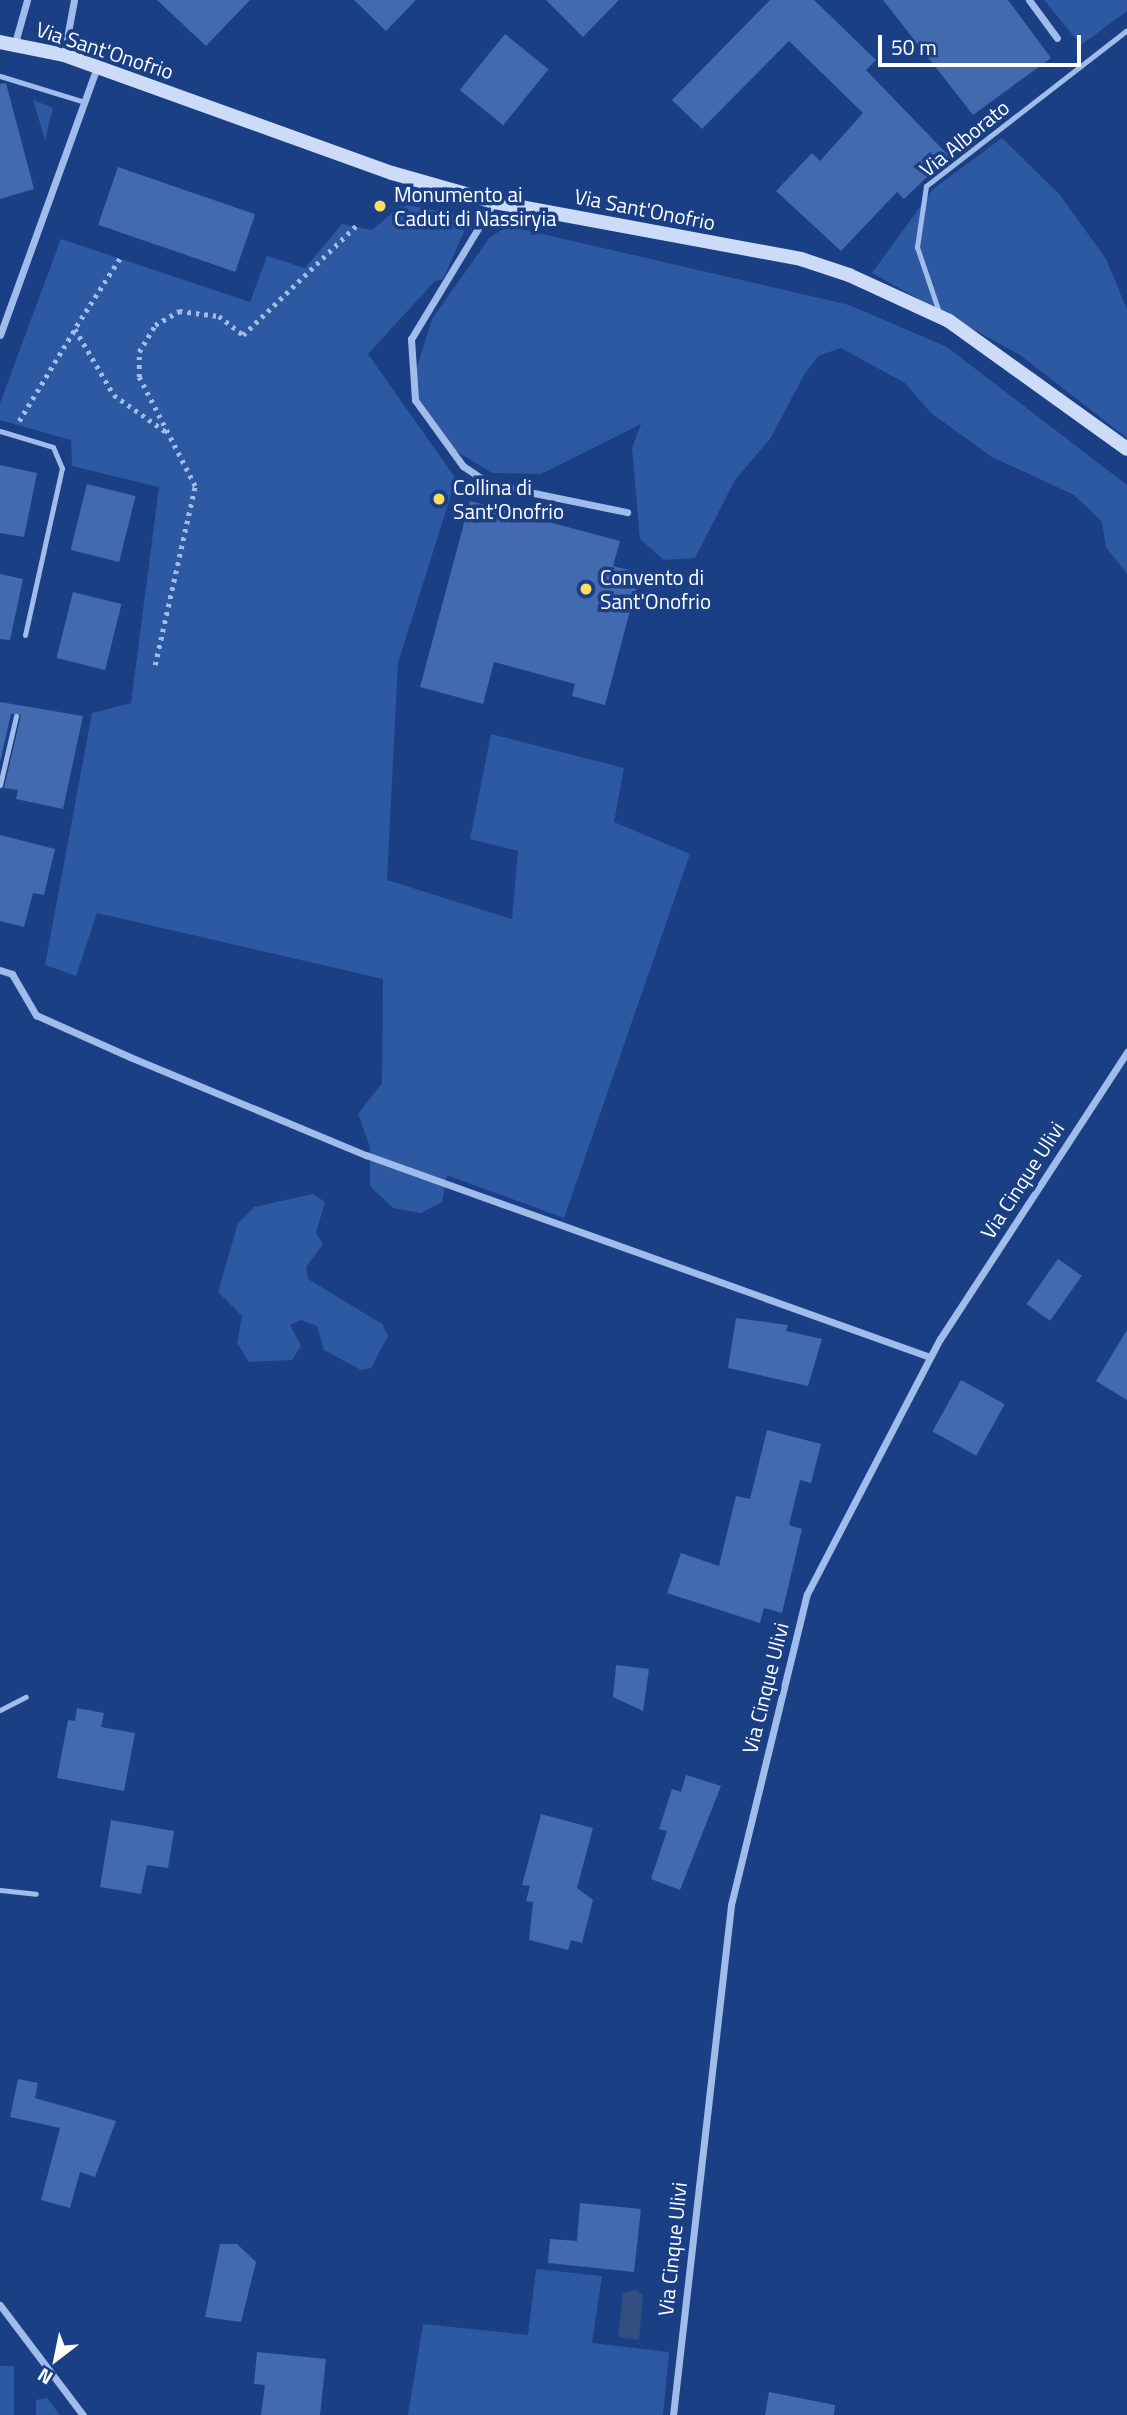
<!DOCTYPE html>
<style>
body{margin:0}
#map{position:relative;width:1127px;height:2415px;overflow:hidden;background:#1a3f84;font-family:"Titillium Web",sans-serif}
div>[style]{position:absolute}
.green>*{inset:0;background:#2d58a2;transform-origin:0 0}
.water>*{inset:0;background:#334f82}
.building>*{inset:0;background:#4369ae;transform-origin:0 0}
.path>*{height:4.5px;margin-top:-2.25px;transform-origin:0;background:repeating-linear-gradient(90deg,#a0bceb 0 3.5px,transparent 0 8.5px)}
.lane>*{height:5px;margin:-2.5px;padding:0 2.5px;transform-origin:2.5px;border-radius:2.5px;background:#a0bceb}
.street>*{height:7px;margin:-3.5px;padding:0 3.5px;transform-origin:3.5px;border-radius:3.5px;background:#a0bceb}
.secondary>*{height:14px;margin:-7px;padding:0 7px;transform-origin:7px;border-radius:7px;background:#ccdcf8}
.dots>*{width:19px;height:19px;translate:-50% -50%;box-sizing:border-box;border:4px solid #1a3f84;border-radius:50%}
span{translate:-50% -50%;white-space:nowrap;text-align:center;line-height:1.15;-webkit-text-stroke:7px #1a3f84;paint-order:stroke}
.street-label{font-size:21px;color:#fff}
.poi-label{font-size:21px;color:#fff}
.left{translate:0 -50%;text-align:left}
.north{position:absolute;left:21px;top:2324px;width:70px;height:70px;-webkit-text-stroke:5px #1a3f84;paint-order:stroke;rotate:212deg;font-size:19px;font-weight:700;line-height:28px;text-align:center;color:#fff}
.north::after{content:'';display:block;margin:auto;width:24px;height:32px;background:#fff;clip-path:polygon(50% 0,100% 100%,50% 72%,0 100%)}
.scale{position:absolute;left:878px;top:35px;width:203px;height:32px;box-sizing:border-box;border:4px solid #fff;border-top:0;padding-left:9px;font-size:21px;line-height:24px;white-space:nowrap;color:#fff;-webkit-text-stroke:5px #1a3f84;paint-order:stroke}
</style>
<div id="map">
<div class="green">
<i style="clip-path:polygon(1044px 0,1127px 0,1127px 11px,1081px 45px)"></i>
<i style="clip-path:polygon(33px 100px,53px 108px,45px 140px)"></i>
<i style="clip-path:polygon(1002px 138px,1060px 195px,1106px 259px,1127px 309px,1127px 438px,1020px 355px,872px 273px,933px 189px)"></i>
<i style="clip-path:polygon(403px 204px,457px 215px,464px 232px,443px 279px,435px 281px,368px 354px,456px 479px,398px 663px,387px 880px,512px 919px,518px 851px,470px 839px,491px 734px,624px 768px,614px 822px,690px 854px,564px 1218px,447px 1175px,442px 1202px,421px 1213px,393px 1208px,370px 1186px,370px 1147px,358px 1114px,382px 1083px,383px 979px,97px 913px,76px 976px,45px 965px,92px 713px,131px 703px,159px 487px,72px 466px,71px 440px,0 420px,0 403px,61px 239px,250px 302px,267px 256px,305px 268px,342px 224px,372px 230px)"></i>
<i style="clip-path:polygon(508px 226px,849px 305px,947px 347px,1127px 485px,1127px 574px,1106px 547px,1102px 522px,1074px 495px,992px 457px,931px 413px,905px 383px,841px 348px,818px 356px,804px 375px,770px 439px,735px 480px,695px 558px,664px 560px,640px 539px,632px 448px,641px 424px,541px 474px,492px 473px,440px 441px,411px 386px,432px 319px,490px 237px)"></i>
<i style="clip-path:polygon(313px 1194px,325px 1202px,316px 1233px,323px 1244px,306px 1267px,308px 1279px,382px 1324px,388px 1336px,371px 1368px,361px 1370px,324px 1350px,317px 1326px,301px 1320px,290px 1325px,301px 1346px,292px 1360px,249px 1362px,237px 1343px,242px 1316px,218px 1292px,238px 1223px,254px 1207px)"></i>
<i style="clip-path:polygon(536px 2269px,602px 2276px,592px 2343px,669px 2352px,663px 2415px,408px 2415px,423px 2324px,528px 2335px)"></i>
<i style="left:14px;top:2366px;width:49px;height:14px;rotate:90deg"></i>
<i style="clip-path:polygon(47px 2398px,60px 2415px,36px 2415px,36px 2400px)"></i>
</div>
<div class="water">
<i style="clip-path:polygon(636px 2290px,643px 2295px,639px 2340px,618px 2337px,623px 2293px)"></i>
</div>
<div class="building">
<i style="clip-path:polygon(157px 0,250px 0,206px 46px)"></i>
<i style="clip-path:polygon(354px 0,416px 0,386px 31px)"></i>
<i style="clip-path:polygon(546px 0,619px 0,583px 37px)"></i>
<i style="clip-path:polygon(770px 0,814px 0,876px 60px,866px 70px,949px 156px,904px 199px,897px 192px,841px 251px,776px 191px,812px 153px,820px 161px,863px 113px,789px 41px,702px 129px,672px 100px)"></i>
<i style="clip-path:polygon(883px 0,1008px 0,1051px 58px,973px 115px)"></i>
<i style="left:505px;top:34px;width:56px;height:72px;rotate:39deg"></i>
<i style="clip-path:polygon(6px 83px,34px 189px,0 199px,0 84px)"></i>
<i style="left:118px;top:167px;width:145px;height:61px;rotate:19deg"></i>
<i style="clip-path:polygon(0 465px,37px 473px,24px 537px,0 533px)"></i>
<i style="left:87px;top:484px;width:50px;height:68px;rotate:14deg"></i>
<i style="clip-path:polygon(470px 501px,620px 541px,613px 566px,640px 573px,605px 705px,572px 696px,575px 684px,494px 662px,483px 704px,420px 687px)"></i>
<i style="clip-path:polygon(0 574px,23px 579px,10px 640px,0 639px)"></i>
<i style="left:73px;top:592px;width:50px;height:68px;rotate:14deg"></i>
<i style="clip-path:polygon(0 702px,83px 716px,63px 809px,16px 799px,18px 790px,4px 788px,21px 715px,11px 714px,0 762px)"></i>
<i style="clip-path:polygon(0 835px,55px 849px,44px 895px,33px 893px,24px 927px,0 921px)"></i>
<i style="left:1058px;top:1259px;width:29px;height:55px;rotate:35deg"></i>
<i style="clip-path:polygon(736px 1318px,788px 1325px,786px 1331px,822px 1339px,808px 1386px,728px 1368px)"></i>
<i style="clip-path:polygon(1127px 1330px,1127px 1400px,1096px 1381px)"></i>
<i style="left:961px;top:1380px;width:50px;height:59px;rotate:29deg"></i>
<i style="clip-path:polygon(767px 1430px,821px 1444px,811px 1483px,800px 1480px,789px 1525px,802px 1529px,782px 1613px,764px 1608px,760px 1623px,667px 1593px,681px 1553px,719px 1566px,736px 1496px,750px 1499px)"></i>
<i style="clip-path:polygon(616px 1665px,649px 1669px,643px 1711px,613px 1697px)"></i>
<i style="clip-path:polygon(77px 1708px,104px 1713px,101px 1727px,135px 1733px,124px 1791px,57px 1778px,68px 1720px,75px 1721px)"></i>
<i style="clip-path:polygon(686px 1775px,721px 1786px,680px 1890px,651px 1879px,667px 1831px,659px 1829px,672px 1789px,681px 1792px)"></i>
<i style="clip-path:polygon(541px 1814px,593px 1828px,577px 1888px,593px 1900px,582px 1943px,571px 1940px,568px 1950px,529px 1940px,533px 1902px,526px 1901px,530px 1886px,522px 1885px)"></i>
<i style="clip-path:polygon(111px 1820px,174px 1831px,168px 1868px,147px 1865px,141px 1894px,100px 1887px)"></i>
<i style="clip-path:polygon(18px 2079px,38px 2083px,35px 2098px,116px 2121px,95px 2177px,80px 2172px,70px 2208px,41px 2200px,60px 2128px,10px 2117px)"></i>
<i style="clip-path:polygon(580px 2203px,641px 2209px,634px 2272px,548px 2263px,550px 2239px,577px 2241px)"></i>
<i style="clip-path:polygon(220px 2244px,237px 2244px,256px 2262px,241px 2322px,205px 2317px)"></i>
<i style="clip-path:polygon(257px 2352px,326px 2359px,320px 2415px,261px 2415px,265px 2385px,254px 2384px)"></i>
<i style="clip-path:polygon(769px 2392px,835px 2405px,834px 2415px,765px 2415px)"></i>
</div>
<div class="path">
<i style="left:120px;top:259px;width:83px;rotate:122.7deg"></i>
<i style="left:75px;top:329px;width:77px;rotate:59.4deg"></i>
<i style="left:114px;top:395px;width:67px;rotate:35.3deg"></i>
<i style="left:19px;top:421px;width:108px;rotate:-58.7deg"></i>
<i style="left:155px;top:665px;width:183px;rotate:-77.4deg"></i>
<i style="left:195px;top:486px;width:123px;rotate:-117.2deg"></i>
<i style="left:139px;top:377px;width:25px;rotate:-90deg"></i>
<i style="left:139px;top:352px;width:31px;rotate:-59deg"></i>
<i style="left:155px;top:325px;width:28px;rotate:-30deg"></i>
<i style="left:179px;top:311px;width:40px;rotate:7.1deg"></i>
<i style="left:219px;top:316px;width:31px;rotate:38deg"></i>
<i style="left:243px;top:335px;width:157px;rotate:-44deg"></i>
</div>
<div class="lane">
<i style="left:0;top:76px;width:89px;rotate:17deg"></i>
<i style="left:940px;top:315px;width:72px;rotate:-108.7deg"></i>
<i style="left:917px;top:247px;width:62px;rotate:-81.6deg"></i>
<i style="left:926px;top:186px;width:254px;rotate:-37.8deg"></i>
<i style="left:0;top:431px;width:55px;rotate:16.8deg"></i>
<i style="left:53px;top:447px;width:23px;rotate:67deg"></i>
<i style="left:62px;top:468px;width:171px;rotate:102.5deg"></i>
<i style="left:0;top:785px;width:71px;rotate:-76.9deg"></i>
<i style="left:0;top:1710px;width:29px;rotate:-27deg"></i>
<i style="left:0;top:1890px;width:36px;rotate:6deg"></i>
</div>
<div class="street">
<i style="left:1029px;top:0;width:47px;rotate:53.6deg"></i>
<i style="left:15px;top:43px;width:45px;rotate:-74.4deg"></i>
<i style="left:64px;top:54px;width:55px;rotate:-79.5deg"></i>
<i style="left:494px;top:202px;width:160px;rotate:121.2deg"></i>
<i style="left:411px;top:339px;width:61px;rotate:86.2deg"></i>
<i style="left:415px;top:400px;width:82px;rotate:54deg"></i>
<i style="left:463px;top:466px;width:32px;rotate:34deg"></i>
<i style="left:490px;top:484px;width:140px;rotate:11.6deg"></i>
<i style="left:0;top:335px;width:285px;rotate:-70.1deg"></i>
<i style="left:0;top:970px;width:13px;rotate:18deg"></i>
<i style="left:12px;top:974px;width:48px;rotate:59.7deg"></i>
<i style="left:36px;top:1015px;width:103px;rotate:24.1deg"></i>
<i style="left:130px;top:1057px;width:256px;rotate:22.6deg"></i>
<i style="left:366px;top:1155px;width:599px;rotate:19.71deg"></i>
<i style="left:0;top:2305px;width:138px;rotate:53deg"></i>
<i style="left:673px;top:2415px;width:513px;rotate:-83.51deg"></i>
<i style="left:731px;top:1905px;width:320px;rotate:-76.3deg"></i>
<i style="left:807px;top:1594px;width:288px;rotate:-62.5deg"></i>
<i style="left:940px;top:1339px;width:343px;rotate:-56.9deg"></i>
</div>
<div class="secondary">
<i style="left:0;top:42px;width:65px;rotate:11.5deg"></i>
<i style="left:64px;top:55px;width:349px;rotate:19.8deg"></i>
<i style="left:392px;top:173px;width:106px;rotate:15.9deg"></i>
<i style="left:494px;top:202px;width:312px;rotate:10.5deg"></i>
<i style="left:801px;top:259px;width:51px;rotate:18.4deg"></i>
<i style="left:849px;top:275px;width:110px;rotate:24.7deg"></i>
<i style="left:949px;top:321px;width:219px;rotate:35.7deg"></i>
</div>
<div class="dots">
<i style="left:380px;top:206px;background:#fddd5c"></i>
<i style="left:439px;top:499px;background:#fddd5c"></i>
<i style="left:586px;top:589px;background:#fddd5c"></i>
</div>
<div class="street-label">
<span style="left:105px;top:50px;rotate:18deg">Via Sant'Onofrio</span>
<span style="left:964px;top:138px;rotate:-39deg">Via Alborato</span>
<span style="left:645px;top:209px;rotate:11deg">Via Sant'Onofrio</span>
<span style="left:1022px;top:1180px;rotate:-57deg">Via Cinque Ulivi</span>
<span style="left:765px;top:1688px;rotate:-76deg">Via Cinque Ulivi</span>
<span style="left:672px;top:2249px;rotate:-84deg">Via Cinque Ulivi</span>
</div>
<div class="poi-label">
<span class="left" style="left:394px;top:206px">Monumento ai<br>Caduti di Nassiryia</span>
<span class="left" style="left:453px;top:499px">Collina di<br>Sant'Onofrio</span>
<span class="left" style="left:600px;top:589px">Convento di<br>Sant'Onofrio</span>
</div>
<div class="north">N</div>
<div class="scale">50 m</div>
</div>
